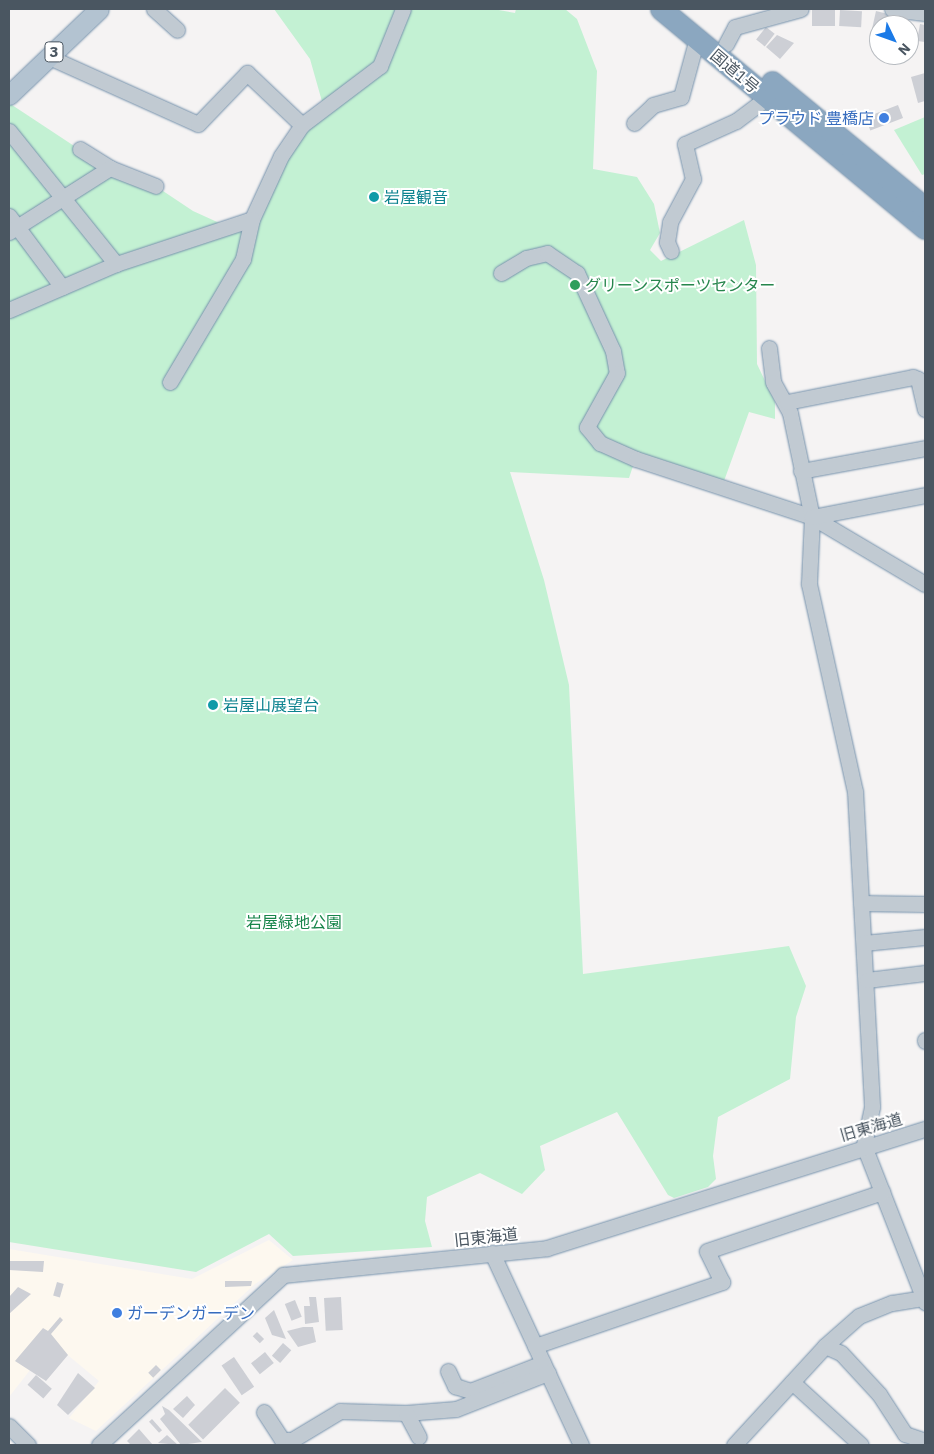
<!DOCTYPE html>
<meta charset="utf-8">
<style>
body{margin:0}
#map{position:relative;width:934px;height:1454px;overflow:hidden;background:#f5f3f3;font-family:"IBM Plex Sans","Noto Sans JP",sans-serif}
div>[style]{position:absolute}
.commercial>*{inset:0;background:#fdf8ef}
.green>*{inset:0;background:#c3f1d3}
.building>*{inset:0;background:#cdcfd5;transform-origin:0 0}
.roads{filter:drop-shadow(0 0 1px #7692ac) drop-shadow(0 0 1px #7692ac)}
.minor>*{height:15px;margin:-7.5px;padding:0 7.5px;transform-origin:7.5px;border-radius:7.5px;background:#c1cad2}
.major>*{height:19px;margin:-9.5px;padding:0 9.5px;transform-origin:9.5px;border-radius:9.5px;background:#b3c3d1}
.highway>*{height:21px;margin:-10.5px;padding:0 10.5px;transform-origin:10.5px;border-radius:10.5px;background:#8ba7c0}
.dots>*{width:14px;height:14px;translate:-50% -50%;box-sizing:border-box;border:2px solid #fff;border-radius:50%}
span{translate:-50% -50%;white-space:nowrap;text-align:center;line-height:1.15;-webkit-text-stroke:4px #fff;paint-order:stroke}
.shield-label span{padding:1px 4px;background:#fff;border:1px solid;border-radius:4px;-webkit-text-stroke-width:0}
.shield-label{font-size:15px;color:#4a5661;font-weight:700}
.street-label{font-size:16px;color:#4a5661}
.shop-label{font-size:16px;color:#366cbe}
.right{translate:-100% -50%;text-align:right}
.left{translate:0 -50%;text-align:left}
.culture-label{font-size:16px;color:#0d838f}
.leisure-label{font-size:16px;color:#27864d}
.park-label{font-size:16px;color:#18854b}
.frame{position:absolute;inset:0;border:10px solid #4a5661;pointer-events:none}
.north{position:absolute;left:869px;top:15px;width:50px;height:50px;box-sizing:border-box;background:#fff;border:1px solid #b7bbc0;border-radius:50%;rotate:132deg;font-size:14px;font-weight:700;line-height:20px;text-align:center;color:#4a5661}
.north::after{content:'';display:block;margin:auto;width:18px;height:22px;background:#1b7ae7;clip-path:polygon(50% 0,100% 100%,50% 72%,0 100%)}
</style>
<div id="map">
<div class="commercial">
<i style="clip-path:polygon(269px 1240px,293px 1260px,255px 1284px,96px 1431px,69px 1418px,99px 1381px,52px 1342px,9px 1397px,9px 1249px,192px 1279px)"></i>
</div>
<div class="green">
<i style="clip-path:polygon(274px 9px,493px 9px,515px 13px,516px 9px,565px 9px,577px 19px,597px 71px,593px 169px,637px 177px,654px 204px,660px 233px,650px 250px,661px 261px,744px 220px,756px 265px,757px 364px,775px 402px,775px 419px,749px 412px,724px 481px,635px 460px,629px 478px,510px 472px,544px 580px,569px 685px,583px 974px,789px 946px,806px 986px,796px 1017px,790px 1079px,718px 1117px,713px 1156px,716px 1179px,708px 1187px,674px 1198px,668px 1195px,617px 1112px,540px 1146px,545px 1170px,522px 1194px,480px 1173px,427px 1197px,425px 1221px,432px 1247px,293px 1256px,269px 1234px,196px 1272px,9px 1242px,9px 103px,109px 169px,145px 179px,193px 211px,226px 226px,253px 219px,290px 147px,323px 105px,310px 59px)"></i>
<i style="clip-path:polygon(925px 117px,925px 174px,922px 175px,894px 130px)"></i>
</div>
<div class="building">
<i style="left:812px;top:10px;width:23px;height:16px"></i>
<i style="left:840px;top:10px;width:22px;height:16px;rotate:3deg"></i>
<i style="clip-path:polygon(876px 11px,892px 15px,890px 25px,872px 29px)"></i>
<i style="clip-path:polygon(920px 24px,925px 25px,925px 42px,917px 41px)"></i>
<i style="left:766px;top:27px;width:11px;height:16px;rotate:38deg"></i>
<i style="clip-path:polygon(777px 35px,794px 43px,780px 59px,766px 47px)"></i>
<i style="clip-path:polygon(925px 73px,925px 101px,918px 103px,911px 77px)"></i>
<i style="left:898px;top:105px;width:14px;height:35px;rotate:69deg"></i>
<i style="clip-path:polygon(9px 1261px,44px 1261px,43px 1272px,9px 1270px)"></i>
<i style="clip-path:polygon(225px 1281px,252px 1281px,251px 1286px,225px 1287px)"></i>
<i style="left:57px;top:1282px;width:7px;height:14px;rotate:16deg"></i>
<i style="clip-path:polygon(18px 1287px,31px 1294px,9px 1314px,9px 1297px)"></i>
<i style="clip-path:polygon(309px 1297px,316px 1297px,319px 1322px,305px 1324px,304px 1306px,310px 1306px)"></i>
<i style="left:341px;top:1297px;width:33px;height:17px;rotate:87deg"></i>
<i style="left:295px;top:1300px;width:18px;height:11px;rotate:68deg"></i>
<i style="clip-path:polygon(274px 1310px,286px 1339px,272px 1335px,265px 1318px)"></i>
<i style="clip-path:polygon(60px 1317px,63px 1320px,51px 1334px,68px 1355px,46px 1381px,15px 1361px,43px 1328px,48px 1331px)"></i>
<i style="clip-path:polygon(303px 1327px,313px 1327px,316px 1342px,298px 1347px,287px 1331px)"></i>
<i style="left:257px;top:1332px;width:10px;height:6px;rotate:45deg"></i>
<i style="left:283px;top:1343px;width:11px;height:17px;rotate:41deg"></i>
<i style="left:265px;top:1352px;width:14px;height:18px;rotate:51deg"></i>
<i style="left:234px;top:1357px;width:36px;height:15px;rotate:56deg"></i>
<i style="left:156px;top:1365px;width:7px;height:11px;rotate:45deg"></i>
<i style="clip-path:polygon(78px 1373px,95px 1388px,68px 1415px,57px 1405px)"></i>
<i style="left:36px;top:1375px;width:21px;height:13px;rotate:41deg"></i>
<i style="left:225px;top:1388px;width:21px;height:52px;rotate:45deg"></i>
<i style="clip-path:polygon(187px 1396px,195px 1405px,183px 1418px,173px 1409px)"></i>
<i style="clip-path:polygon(162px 1406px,169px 1410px,202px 1442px,181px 1445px,160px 1419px,165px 1414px)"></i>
<i style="left:152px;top:1419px;width:15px;height:4px;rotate:48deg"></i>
<i style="clip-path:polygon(139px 1429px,153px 1445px,131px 1445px,127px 1441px)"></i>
<i style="clip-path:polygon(167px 1435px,178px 1445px,158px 1443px)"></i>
</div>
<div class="roads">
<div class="minor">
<i style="left:154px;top:9px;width:31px;rotate:42deg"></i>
<i style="left:892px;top:9px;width:33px;rotate:7deg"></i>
<i style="left:726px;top:44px;width:19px;rotate:-62deg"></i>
<i style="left:735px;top:27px;width:68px;rotate:-15.3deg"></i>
<i style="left:49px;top:57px;width:163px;rotate:24.2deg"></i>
<i style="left:198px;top:124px;width:71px;rotate:-46.1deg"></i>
<i style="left:247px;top:73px;width:76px;rotate:43.4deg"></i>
<i style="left:634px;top:123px;width:26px;rotate:-43deg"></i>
<i style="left:653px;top:105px;width:29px;rotate:-16deg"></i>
<i style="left:681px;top:97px;width:61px;rotate:-74.8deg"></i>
<i style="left:9px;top:131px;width:171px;rotate:51.2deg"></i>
<i style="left:80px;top:149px;width:36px;rotate:32deg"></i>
<i style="left:110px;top:168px;width:49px;rotate:21.4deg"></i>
<i style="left:9px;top:216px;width:89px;rotate:53.3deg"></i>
<i style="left:252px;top:219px;width:69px;rotate:-65.3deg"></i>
<i style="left:281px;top:156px;width:37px;rotate:-56deg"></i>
<i style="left:302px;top:125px;width:98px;rotate:-37.1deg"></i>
<i style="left:380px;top:66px;width:61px;rotate:-68deg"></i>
<i style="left:9px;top:232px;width:120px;rotate:-32.4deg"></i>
<i style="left:671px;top:251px;width:10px;rotate:-114deg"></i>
<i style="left:667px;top:242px;width:20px;rotate:-81deg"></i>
<i style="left:670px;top:222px;width:49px;rotate:-61.9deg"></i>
<i style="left:693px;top:179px;width:36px;rotate:-103deg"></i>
<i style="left:685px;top:144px;width:56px;rotate:-24.3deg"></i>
<i style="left:736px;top:121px;width:40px;rotate:-37deg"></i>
<i style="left:501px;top:273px;width:29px;rotate:-31deg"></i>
<i style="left:526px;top:258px;width:22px;rotate:-13deg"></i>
<i style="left:547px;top:253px;width:36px;rotate:34deg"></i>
<i style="left:577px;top:273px;width:86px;rotate:65.2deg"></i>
<i style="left:613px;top:351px;width:22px;rotate:80deg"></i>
<i style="left:617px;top:373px;width:62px;rotate:119.1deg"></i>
<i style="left:587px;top:427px;width:21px;rotate:51deg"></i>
<i style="left:600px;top:443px;width:39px;rotate:24deg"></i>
<i style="left:636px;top:459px;width:185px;rotate:18.2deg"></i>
<i style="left:812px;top:517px;width:131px;rotate:30.7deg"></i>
<i style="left:9px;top:310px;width:116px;rotate:-23.3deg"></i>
<i style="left:116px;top:264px;width:143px;rotate:-18.3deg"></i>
<i style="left:252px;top:219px;width:41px;rotate:102.7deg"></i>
<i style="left:243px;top:259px;width:143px;rotate:120.7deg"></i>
<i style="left:769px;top:348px;width:34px;rotate:83deg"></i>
<i style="left:773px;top:382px;width:35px;rotate:61deg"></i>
<i style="left:790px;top:413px;width:106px;rotate:78.1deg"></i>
<i style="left:812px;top:517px;width:67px;rotate:92.6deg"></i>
<i style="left:809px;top:584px;width:212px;rotate:77.5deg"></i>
<i style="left:855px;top:791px;width:316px;rotate:86.9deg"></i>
<i style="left:872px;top:1107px;width:40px;rotate:102deg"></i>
<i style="left:864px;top:1146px;width:168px;rotate:68.6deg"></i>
<i style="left:787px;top:402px;width:128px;rotate:-11.2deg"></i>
<i style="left:913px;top:377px;width:5px;rotate:22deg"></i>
<i style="left:918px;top:379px;width:31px;rotate:77deg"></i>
<i style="left:801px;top:471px;width:126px;rotate:-10.5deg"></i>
<i style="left:812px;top:517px;width:115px;rotate:-11deg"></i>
<i style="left:861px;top:903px;width:64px;rotate:0.9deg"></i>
<i style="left:864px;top:943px;width:61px;rotate:-5.6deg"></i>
<i style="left:867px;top:980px;width:58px;rotate:-6.9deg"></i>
<i style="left:925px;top:1040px;width:1px;rotate:90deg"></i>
<i style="left:492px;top:1253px;width:212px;rotate:65.1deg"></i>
<i style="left:535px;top:1346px;width:198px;rotate:-18.9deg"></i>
<i style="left:722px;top:1282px;width:34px;rotate:-116deg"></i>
<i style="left:707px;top:1251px;width:185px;rotate:-18.6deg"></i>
<i style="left:825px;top:1346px;width:45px;rotate:-41.4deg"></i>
<i style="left:859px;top:1316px;width:35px;rotate:-22deg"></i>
<i style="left:892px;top:1303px;width:31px;rotate:-9deg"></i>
<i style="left:448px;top:1371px;width:17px;rotate:65deg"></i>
<i style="left:455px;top:1386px;width:16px;rotate:18deg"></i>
<i style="left:470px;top:1391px;width:78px;rotate:-21deg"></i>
<i style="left:792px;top:1382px;width:93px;rotate:42.4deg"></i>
<i style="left:264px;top:1412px;width:33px;rotate:57deg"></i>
<i style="left:282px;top:1440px;width:10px"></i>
<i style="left:292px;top:1440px;width:56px;rotate:-31.1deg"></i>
<i style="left:340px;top:1411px;width:66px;rotate:1.7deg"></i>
<i style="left:406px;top:1413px;width:50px;rotate:-4.6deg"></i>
<i style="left:456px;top:1409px;width:99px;rotate:-21.4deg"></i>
<i style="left:406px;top:1413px;width:27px;rotate:62deg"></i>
<i style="left:9px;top:1426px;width:27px;rotate:45deg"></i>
<i style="left:99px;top:1445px;width:251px;rotate:-42.7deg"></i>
<i style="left:283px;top:1275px;width:265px;rotate:-5.8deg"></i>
<i style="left:547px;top:1248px;width:396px;rotate:-17.5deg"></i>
<i style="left:734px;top:1445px;width:134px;rotate:-47.4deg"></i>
<i style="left:825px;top:1346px;width:17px;rotate:24deg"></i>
<i style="left:841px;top:1353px;width:56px;rotate:47.2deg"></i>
<i style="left:879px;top:1394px;width:48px;rotate:57deg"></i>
<i style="left:905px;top:1434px;width:21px;rotate:19deg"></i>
</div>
<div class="major">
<i style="left:9px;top:95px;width:124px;rotate:-43.7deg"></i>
</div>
<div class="highway">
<i style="left:661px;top:9px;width:343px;rotate:39.7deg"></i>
<i style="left:772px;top:82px;width:198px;rotate:39.5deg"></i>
</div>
</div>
<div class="dots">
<i style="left:884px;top:118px;background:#3f7fe0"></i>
<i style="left:374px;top:197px;background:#0f9aa8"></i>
<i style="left:575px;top:285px;background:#2e9e5b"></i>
<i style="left:213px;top:705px;background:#0f9aa8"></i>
<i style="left:117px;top:1313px;background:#3f7fe0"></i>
</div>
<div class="shield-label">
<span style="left:54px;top:52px">3</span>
</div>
<div class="street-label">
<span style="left:735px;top:71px;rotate:40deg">国道1号</span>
<span style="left:871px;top:1127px;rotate:-16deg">旧東海道</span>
<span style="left:486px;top:1237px;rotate:-6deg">旧東海道</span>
</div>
<div class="shop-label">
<span class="right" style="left:874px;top:118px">プラウド 豊橋店</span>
<span class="left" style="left:127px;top:1313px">ガーデンガーデン</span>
</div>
<div class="culture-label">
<span class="left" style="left:384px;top:197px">岩屋観音</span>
<span class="left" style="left:223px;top:705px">岩屋山展望台</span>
</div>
<div class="leisure-label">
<span class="left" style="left:585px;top:285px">グリーンスポーツセンター</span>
</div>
<div class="park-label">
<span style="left:294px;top:922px">岩屋緑地公園</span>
</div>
<div class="frame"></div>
<div class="north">N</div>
</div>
